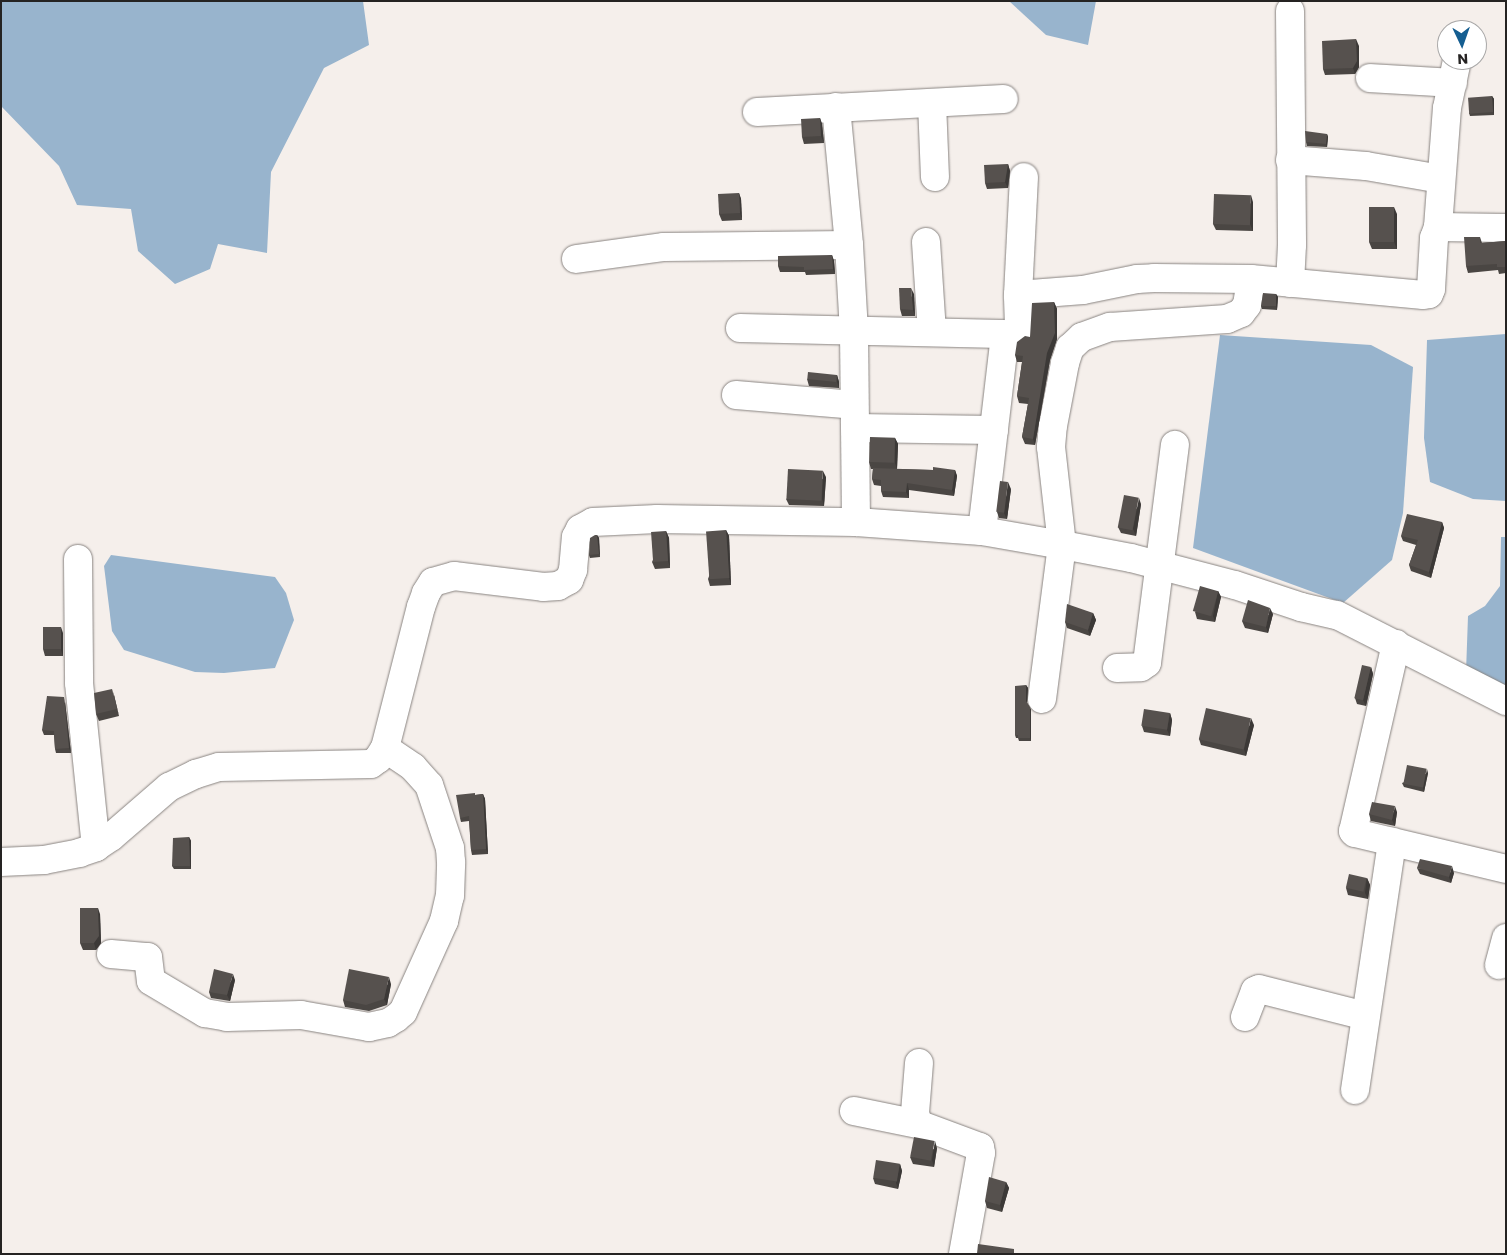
<!DOCTYPE html>
<style>
body{margin:0}
#map{position:relative;width:1507px;height:1255px;overflow:hidden;background:#f5efeb;font-family:Poppins,sans-serif}
div>[style]{position:absolute}
.water>*{inset:0;background:#98b4cd}
.roads{filter:drop-shadow(0 0 1px #898481) drop-shadow(0 0 1px #898481)}
.minor>*{height:28px;margin:-14px;padding:0 14px;transform-origin:14px;border-radius:14px;background:#fff}
.wall>*{inset:0;background:#4a4643}
.shaded-wall>*{inset:0;background:#3c3937}
.building>*{inset:0;background:#56514e;transform-origin:0 0}
span{translate:-50% -50%;white-space:nowrap;text-align:center;line-height:1.15;-webkit-text-stroke:5px #fff;paint-order:stroke}
.frame{position:absolute;inset:0;border:2px solid #252322;pointer-events:none}
.north{position:absolute;left:1437px;top:20px;width:50px;height:50px;box-sizing:border-box;background:#fff;border:1px solid #a8a7a7;border-radius:50%;rotate:177deg;font-size:14px;font-weight:700;line-height:20px;text-align:center;color:#252322}
.north::after{content:'';display:block;margin:auto;width:18px;height:22px;background:#155e91;clip-path:polygon(50% 0,100% 100%,50% 72%,0 100%)}
</style>
<div id="map">
<div class="water">
<i style="clip-path:polygon(1px 1px,363px 1px,369px 45px,324px 68px,271px 172px,267px 253px,218px 244px,210px 269px,175px 284px,138px 251px,131px 209px,77px 205px,59px 166px,1px 106px)"></i>
<i style="clip-path:polygon(1009px 1px,1096px 1px,1088px 45px,1046px 35px)"></i>
<i style="clip-path:polygon(1506px 334px,1506px 501px,1473px 499px,1430px 482px,1424px 438px,1427px 340px)"></i>
<i style="clip-path:polygon(1220px 335px,1371px 345px,1413px 367px,1403px 513px,1392px 560px,1343px 603px,1193px 548px)"></i>
<i style="clip-path:polygon(1501px 537px,1506px 537px,1506px 686px,1466px 672px,1468px 616px,1485px 606px,1500px 586px)"></i>
<i style="clip-path:polygon(111px 555px,275px 577px,286px 593px,294px 620px,275px 668px,224px 673px,195px 672px,124px 650px,112px 631px,104px 566px)"></i>
</div>
<div class="roads">
<div class="minor">
<i style="left:1290px;top:11px;width:234px;rotate:89.5deg"></i>
<i style="left:1292px;top:245px;width:38px;rotate:93deg"></i>
<i style="left:1370px;top:78px;width:83px;rotate:3.4deg"></i>
<i style="left:932px;top:103px;width:74px;rotate:87.7deg"></i>
<i style="left:836px;top:107px;width:139px;rotate:84.6deg"></i>
<i style="left:849px;top:245px;width:86px;rotate:86.7deg"></i>
<i style="left:854px;top:331px;width:191px;rotate:89.4deg"></i>
<i style="left:757px;top:112px;width:247px;rotate:-3deg"></i>
<i style="left:1290px;top:160px;width:76px;rotate:4.5deg"></i>
<i style="left:1366px;top:166px;width:76px;rotate:9.8deg"></i>
<i style="left:1438px;top:227px;width:119px;rotate:-85.7deg"></i>
<i style="left:1447px;top:108px;width:49px;rotate:-78.2deg"></i>
<i style="left:926px;top:242px;width:90px;rotate:86.2deg"></i>
<i style="left:576px;top:259px;width:89px;rotate:-7.8deg"></i>
<i style="left:664px;top:247px;width:185px;rotate:-0.6deg"></i>
<i style="left:1018px;top:295px;width:65px;rotate:-4.4deg"></i>
<i style="left:1083px;top:290px;width:55px;rotate:-11.5deg"></i>
<i style="left:1137px;top:279px;width:17px;rotate:-3deg"></i>
<i style="left:1154px;top:278px;width:97px;rotate:0.6deg"></i>
<i style="left:1251px;top:279px;width:173px;rotate:5.3deg"></i>
<i style="left:1423px;top:295px;width:6px;rotate:-9deg"></i>
<i style="left:1429px;top:294px;width:5px;rotate:-68deg"></i>
<i style="left:1431px;top:289px;width:51px;rotate:-86.6deg"></i>
<i style="left:1434px;top:238px;width:12px;rotate:-70deg"></i>
<i style="left:1438px;top:227px;width:68px;rotate:0.8deg"></i>
<i style="left:740px;top:328px;width:273px;rotate:1.3deg"></i>
<i style="left:1013px;top:334px;width:6px;rotate:-31deg"></i>
<i style="left:1018px;top:331px;width:5px;rotate:-79deg"></i>
<i style="left:1019px;top:326px;width:31px;rotate:-92deg"></i>
<i style="left:1018px;top:295px;width:118px;rotate:-87.1deg"></i>
<i style="left:736px;top:395px;width:118px;rotate:4.8deg"></i>
<i style="left:855px;top:428px;width:139px;rotate:0.8deg"></i>
<i style="left:982px;top:531px;width:198px;rotate:-83.3deg"></i>
<i style="left:78px;top:559px;width:124px;rotate:89.5deg"></i>
<i style="left:79px;top:683px;width:165px;rotate:84.1deg"></i>
<i style="left:1396px;top:644px;width:192px;rotate:102.9deg"></i>
<i style="left:1353px;top:831px;width:3px;rotate:45deg"></i>
<i style="left:1355px;top:833px;width:155px;rotate:13.4deg"></i>
<i style="left:1117px;top:668px;width:24px;rotate:-2deg"></i>
<i style="left:1141px;top:667px;width:7px;rotate:-34deg"></i>
<i style="left:1147px;top:663px;width:220px;rotate:-82.7deg"></i>
<i style="left:1042px;top:699px;width:155px;rotate:-82.6deg"></i>
<i style="left:1062px;top:545px;width:99px;rotate:-96.4deg"></i>
<i style="left:1051px;top:447px;width:21px;rotate:-85deg"></i>
<i style="left:1053px;top:426px;width:64px;rotate:-79.2deg"></i>
<i style="left:1065px;top:363px;width:16px;rotate:-72deg"></i>
<i style="left:1070px;top:348px;width:16px;rotate:-43deg"></i>
<i style="left:1082px;top:337px;width:30px;rotate:-20deg"></i>
<i style="left:1110px;top:327px;width:117px;rotate:-3.9deg"></i>
<i style="left:1227px;top:319px;width:15px;rotate:-23deg"></i>
<i style="left:1241px;top:313px;width:10px;rotate:-53deg"></i>
<i style="left:1247px;top:305px;width:26px;rotate:-81deg"></i>
<i style="left:1px;top:862px;width:43px;rotate:-2.7deg"></i>
<i style="left:44px;top:860px;width:36px;rotate:-11deg"></i>
<i style="left:79px;top:853px;width:18px;rotate:-19deg"></i>
<i style="left:96px;top:847px;width:18px;rotate:-34deg"></i>
<i style="left:111px;top:837px;width:77px;rotate:-40.8deg"></i>
<i style="left:169px;top:787px;width:30px;rotate:-26deg"></i>
<i style="left:196px;top:774px;width:24px;rotate:-17deg"></i>
<i style="left:219px;top:767px;width:152px;rotate:-1.1deg"></i>
<i style="left:371px;top:764px;width:9px;rotate:-36deg"></i>
<i style="left:378px;top:759px;width:13px;rotate:-58deg"></i>
<i style="left:385px;top:748px;width:146px;rotate:-75.7deg"></i>
<i style="left:421px;top:607px;width:15px;rotate:-70deg"></i>
<i style="left:426px;top:593px;width:13px;rotate:-58deg"></i>
<i style="left:433px;top:582px;width:22px;rotate:-16deg"></i>
<i style="left:454px;top:576px;width:90px;rotate:7deg"></i>
<i style="left:543px;top:587px;width:15px;rotate:-4deg"></i>
<i style="left:558px;top:586px;width:13px;rotate:-29deg"></i>
<i style="left:569px;top:580px;width:11px;rotate:-68deg"></i>
<i style="left:573px;top:570px;width:33px;rotate:-85deg"></i>
<i style="left:576px;top:537px;width:9px;rotate:-63deg"></i>
<i style="left:580px;top:529px;width:15px;rotate:-28deg"></i>
<i style="left:593px;top:522px;width:64px;rotate:-2.7deg"></i>
<i style="left:657px;top:519px;width:199px;rotate:0.9deg"></i>
<i style="left:856px;top:522px;width:126px;rotate:4.1deg"></i>
<i style="left:982px;top:531px;width:87px;rotate:9.9deg"></i>
<i style="left:1068px;top:546px;width:64px;rotate:10.8deg"></i>
<i style="left:1131px;top:558px;width:107px;rotate:14.6deg"></i>
<i style="left:1235px;top:585px;width:70px;rotate:18.4deg"></i>
<i style="left:1301px;top:607px;width:37px;rotate:13deg"></i>
<i style="left:1337px;top:615px;width:190px;rotate:27deg"></i>
<i style="left:111px;top:954px;width:37px;rotate:5deg"></i>
<i style="left:148px;top:957px;width:24px;rotate:83deg"></i>
<i style="left:151px;top:981px;width:63px;rotate:30.7deg"></i>
<i style="left:205px;top:1013px;width:22px;rotate:10deg"></i>
<i style="left:227px;top:1017px;width:74px;rotate:-1.5deg"></i>
<i style="left:301px;top:1015px;width:69px;rotate:10deg"></i>
<i style="left:369px;top:1027px;width:19px;rotate:-12deg"></i>
<i style="left:388px;top:1023px;width:9px;rotate:-32deg"></i>
<i style="left:396px;top:1018px;width:9px;rotate:-41deg"></i>
<i style="left:403px;top:1012px;width:100px;rotate:-65.7deg"></i>
<i style="left:444px;top:921px;width:26px;rotate:-77deg"></i>
<i style="left:450px;top:896px;width:34px;rotate:-88deg"></i>
<i style="left:451px;top:862px;width:14px;rotate:-94deg"></i>
<i style="left:450px;top:848px;width:66px;rotate:-108.4deg"></i>
<i style="left:429px;top:785px;width:24px;rotate:-132deg"></i>
<i style="left:413px;top:767px;width:34px;rotate:-146deg"></i>
<i style="left:1499px;top:965px;width:28px;rotate:-75deg"></i>
<i style="left:1245px;top:1017px;width:28px;rotate:-69deg"></i>
<i style="left:1255px;top:991px;width:4px;rotate:-27deg"></i>
<i style="left:1259px;top:989px;width:110px;rotate:14.2deg"></i>
<i style="left:919px;top:1063px;width:50px;rotate:94.6deg"></i>
<i style="left:915px;top:1113px;width:11px;rotate:75deg"></i>
<i style="left:918px;top:1124px;width:66px;rotate:20.4deg"></i>
<i style="left:980px;top:1147px;width:6px;rotate:81deg"></i>
<i style="left:981px;top:1153px;width:103px;rotate:100.1deg"></i>
<i style="left:1355px;top:1090px;width:251px;rotate:-81.5deg"></i>
<i style="left:854px;top:1111px;width:65px;rotate:11.5deg"></i>
</div>
</div>
<div class="wall">
<i style="clip-path:polygon(1359px 46px,1359px 67px,1355px 74px,1325px 75px,1323px 69px)"></i>
<i style="clip-path:polygon(1492px 96px,1494px 99px,1494px 115px,1470px 116px,1469px 113px)"></i>
<i style="clip-path:polygon(820px 118px,822px 124px,824px 143px,804px 144px,802px 137px)"></i>
<i style="clip-path:polygon(1327px 134px,1328px 137px,1327px 147px,1307px 146px,1306px 142px)"></i>
<i style="clip-path:polygon(1008px 164px,1010px 171px,1008px 188px,987px 189px,985px 183px)"></i>
<i style="clip-path:polygon(739px 193px,741px 199px,742px 220px,722px 221px,719px 214px)"></i>
<i style="clip-path:polygon(1253px 202px,1253px 231px,1216px 230px,1213px 224px)"></i>
<i style="clip-path:polygon(1397px 214px,1397px 249px,1372px 249px,1369px 242px)"></i>
<i style="clip-path:polygon(1480px 237px,1482px 243px,1506px 241px,1506px 273px,1499px 274px,1498px 270px,1468px 273px,1466px 266px)"></i>
<i style="clip-path:polygon(832px 255px,834px 261px,835px 274px,806px 275px,805px 272px,780px 272px,778px 266px)"></i>
<i style="clip-path:polygon(914px 294px,915px 316px,902px 316px,900px 309px)"></i>
<i style="clip-path:polygon(1276px 294px,1278px 297px,1277px 310px,1262px 309px,1261px 306px)"></i>
<i style="clip-path:polygon(1054px 302px,1057px 309px,1057px 339px,1050px 360px,1035px 445px,1025px 444px,1022px 437px,1028px 404px,1019px 403px,1017px 396px,1022px 362px,1017px 362px,1015px 355px,1030px 337px)"></i>
<i style="clip-path:polygon(837px 375px,839px 382px,839px 388px,809px 386px,807px 379px)"></i>
<i style="clip-path:polygon(895px 438px,898px 444px,897px 469px,933px 470px,955px 470px,957px 476px,954px 496px,909px 490px,909px 498px,883px 497px,881px 491px,881px 486px,874px 485px,872px 479px,873px 469px,871px 469px,869px 462px)"></i>
<i style="clip-path:polygon(826px 477px,824px 506px,789px 505px,786px 499px)"></i>
<i style="clip-path:polygon(1011px 489px,1007px 519px,999px 518px,997px 512px)"></i>
<i style="clip-path:polygon(1141px 504px,1136px 536px,1121px 533px,1118px 527px)"></i>
<i style="clip-path:polygon(1442px 522px,1444px 528px,1431px 578px,1411px 571px,1409px 565px,1416px 545px,1403px 541px,1401px 536px)"></i>
<i style="clip-path:polygon(726px 530px,729px 536px,731px 585px,710px 586px,708px 579px)"></i>
<i style="clip-path:polygon(666px 531px,669px 538px,670px 568px,655px 569px,652px 562px)"></i>
<i style="clip-path:polygon(597px 535px,599px 538px,600px 557px,590px 558px,589px 555px)"></i>
<i style="clip-path:polygon(1218px 591px,1221px 597px,1215px 622px,1197px 619px,1195px 612px)"></i>
<i style="clip-path:polygon(1093px 613px,1096px 620px,1090px 636px,1067px 628px,1065px 622px)"></i>
<i style="clip-path:polygon(1273px 614px,1268px 633px,1245px 628px,1242px 621px)"></i>
<i style="clip-path:polygon(63px 633px,63px 656px,45px 656px,43px 649px)"></i>
<i style="clip-path:polygon(1371px 667px,1373px 674px,1366px 706px,1357px 704px,1355px 698px)"></i>
<i style="clip-path:polygon(1026px 685px,1028px 688px,1027px 703px,1031px 710px,1031px 741px,1019px 741px,1018px 738px,1016px 738px,1015px 735px)"></i>
<i style="clip-path:polygon(114px 695px,119px 716px,99px 721px,96px 714px)"></i>
<i style="clip-path:polygon(65px 702px,71px 753px,56px 753px,55px 749px,54px 735px,44px 735px,42px 730px)"></i>
<i style="clip-path:polygon(1170px 713px,1172px 720px,1170px 736px,1144px 732px,1142px 726px)"></i>
<i style="clip-path:polygon(1254px 725px,1246px 756px,1201px 745px,1199px 739px)"></i>
<i style="clip-path:polygon(1428px 773px,1424px 792px,1404px 787px,1402px 783px)"></i>
<i style="clip-path:polygon(483px 794px,485px 799px,488px 854px,472px 855px,471px 850px,469px 821px,461px 822px,460px 818px,475px 795px)"></i>
<i style="clip-path:polygon(1397px 812px,1395px 826px,1371px 821px,1369px 814px)"></i>
<i style="clip-path:polygon(189px 837px,191px 841px,191px 869px,174px 869px,172px 866px)"></i>
<i style="clip-path:polygon(1417px 868px,1454px 873px,1451px 883px,1420px 874px)"></i>
<i style="clip-path:polygon(1367px 878px,1370px 885px,1368px 899px,1348px 895px,1346px 888px)"></i>
<i style="clip-path:polygon(100px 914px,101px 943px,96px 950px,83px 950px,80px 943px)"></i>
<i style="clip-path:polygon(235px 980px,230px 1001px,211px 998px,209px 992px)"></i>
<i style="clip-path:polygon(391px 984px,387px 1005px,369px 1011px,345px 1007px,343px 1000px)"></i>
<i style="clip-path:polygon(937px 1148px,934px 1167px,913px 1164px,910px 1157px)"></i>
<i style="clip-path:polygon(900px 1164px,902px 1171px,898px 1189px,875px 1184px,873px 1178px)"></i>
<i style="clip-path:polygon(1006px 1182px,1009px 1188px,1002px 1212px,987px 1208px,985px 1201px)"></i>
</div>
<div class="shaded-wall">
<i style="clip-path:polygon(1356px 39px,1359px 46px,1359px 67px,1355px 74px,1353px 68px)"></i>
<i style="clip-path:polygon(1492px 96px,1494px 99px,1494px 115px,1493px 112px)"></i>
<i style="clip-path:polygon(820px 118px,822px 124px,824px 143px,821px 136px)"></i>
<i style="clip-path:polygon(1327px 134px,1328px 137px,1327px 147px,1326px 144px)"></i>
<i style="clip-path:polygon(1008px 164px,1010px 171px,1008px 188px,1005px 182px)"></i>
<i style="clip-path:polygon(739px 193px,741px 199px,742px 220px,740px 213px)"></i>
<i style="clip-path:polygon(1251px 195px,1253px 202px,1253px 231px,1250px 224px)"></i>
<i style="clip-path:polygon(1394px 207px,1397px 214px,1397px 249px,1394px 242px)"></i>
<i style="clip-path:polygon(832px 255px,834px 261px,835px 274px,833px 269px)"></i>
<i style="clip-path:polygon(911px 288px,914px 294px,915px 316px,913px 310px)"></i>
<i style="clip-path:polygon(1276px 294px,1278px 297px,1277px 310px,1276px 306px)"></i>
<i style="clip-path:polygon(1054px 302px,1057px 309px,1057px 339px,1050px 360px,1035px 445px,1033px 439px)"></i>
<i style="clip-path:polygon(837px 375px,839px 382px,839px 388px,837px 382px)"></i>
<i style="clip-path:polygon(895px 438px,898px 444px,897px 469px,895px 463px)"></i>
<i style="clip-path:polygon(955px 470px,957px 476px,954px 496px,952px 490px)"></i>
<i style="clip-path:polygon(823px 471px,826px 477px,824px 506px,822px 499px)"></i>
<i style="clip-path:polygon(1008px 482px,1011px 489px,1007px 519px,1004px 513px)"></i>
<i style="clip-path:polygon(907px 483px,909px 490px,909px 498px,906px 492px)"></i>
<i style="clip-path:polygon(1139px 498px,1141px 504px,1136px 536px,1133px 529px)"></i>
<i style="clip-path:polygon(1442px 522px,1444px 528px,1431px 578px,1429px 572px)"></i>
<i style="clip-path:polygon(726px 530px,729px 536px,731px 585px,729px 578px)"></i>
<i style="clip-path:polygon(666px 531px,669px 538px,670px 568px,668px 561px)"></i>
<i style="clip-path:polygon(597px 535px,599px 538px,600px 557px,599px 554px)"></i>
<i style="clip-path:polygon(1218px 591px,1221px 597px,1215px 622px,1213px 616px)"></i>
<i style="clip-path:polygon(1270px 608px,1273px 614px,1268px 633px,1266px 627px)"></i>
<i style="clip-path:polygon(1093px 613px,1096px 620px,1090px 636px,1088px 630px)"></i>
<i style="clip-path:polygon(61px 627px,63px 633px,63px 656px,61px 650px)"></i>
<i style="clip-path:polygon(1371px 667px,1373px 674px,1366px 706px,1363px 700px)"></i>
<i style="clip-path:polygon(1026px 685px,1028px 688px,1027px 705px,1026px 701px)"></i>
<i style="clip-path:polygon(112px 689px,114px 695px,119px 716px,117px 709px)"></i>
<i style="clip-path:polygon(64px 697px,65px 702px,71px 753px,69px 748px)"></i>
<i style="clip-path:polygon(1030px 707px,1031px 710px,1031px 741px,1030px 738px)"></i>
<i style="clip-path:polygon(1170px 713px,1172px 720px,1170px 736px,1167px 730px)"></i>
<i style="clip-path:polygon(1251px 718px,1254px 725px,1246px 756px,1244px 749px)"></i>
<i style="clip-path:polygon(1427px 769px,1428px 773px,1424px 792px,1423px 788px)"></i>
<i style="clip-path:polygon(483px 794px,485px 799px,488px 854px,486px 849px)"></i>
<i style="clip-path:polygon(1395px 806px,1397px 812px,1395px 826px,1392px 820px)"></i>
<i style="clip-path:polygon(189px 837px,191px 841px,191px 869px,190px 866px)"></i>
<i style="clip-path:polygon(1452px 866px,1454px 873px,1451px 883px,1449px 877px)"></i>
<i style="clip-path:polygon(1367px 878px,1370px 885px,1368px 899px,1365px 893px)"></i>
<i style="clip-path:polygon(98px 908px,100px 914px,101px 943px,96px 950px,94px 943px)"></i>
<i style="clip-path:polygon(233px 974px,235px 980px,230px 1001px,227px 995px)"></i>
<i style="clip-path:polygon(389px 977px,391px 984px,387px 1005px,384px 999px)"></i>
<i style="clip-path:polygon(935px 1141px,937px 1148px,934px 1167px,932px 1160px)"></i>
<i style="clip-path:polygon(900px 1164px,902px 1171px,898px 1189px,896px 1183px)"></i>
<i style="clip-path:polygon(1006px 1182px,1009px 1188px,1002px 1212px,1000px 1205px)"></i>
</div>
<div class="building">
<i style="clip-path:polygon(1356px 39px,1357px 61px,1353px 68px,1323px 69px,1322px 41px)"></i>
<i style="left:1492px;top:96px;width:16px;height:24px;rotate:86deg"></i>
<i style="left:820px;top:118px;width:18px;height:19px;rotate:87deg"></i>
<i style="clip-path:polygon(1305px 131px,1327px 134px,1326px 144px,1306px 142px)"></i>
<i style="clip-path:polygon(1008px 164px,1005px 182px,985px 183px,984px 165px)"></i>
<i style="left:739px;top:193px;width:20px;height:21px;rotate:87deg"></i>
<i style="left:1214px;top:194px;width:37px;height:30px;rotate:2deg"></i>
<i style="left:1369px;top:207px;width:25px;height:35px"></i>
<i style="clip-path:polygon(1464px 237px,1480px 237px,1480px 243px,1506px 241px,1506px 267px,1497px 267px,1497px 264px,1466px 266px)"></i>
<i style="clip-path:polygon(832px 255px,833px 269px,804px 270px,804px 267px,778px 266px,778px 256px)"></i>
<i style="clip-path:polygon(899px 288px,911px 288px,913px 310px,900px 309px)"></i>
<i style="clip-path:polygon(1263px 293px,1276px 294px,1276px 306px,1261px 306px)"></i>
<i style="clip-path:polygon(1054px 302px,1055px 333px,1047px 353px,1033px 439px,1022px 437px,1029px 398px,1017px 396px,1023px 356px,1015px 355px,1017px 342px,1025px 336px,1030px 337px,1032px 303px)"></i>
<i style="left:808px;top:372px;width:29px;height:7px;rotate:6deg"></i>
<i style="left:870px;top:437px;width:25px;height:25px;rotate:2deg"></i>
<i style="clip-path:polygon(933px 467px,955px 470px,952px 490px,907px 483px,906px 492px,881px 491px,881px 480px,872px 479px,873px 468px,933px 470px)"></i>
<i style="left:788px;top:469px;width:35px;height:30px;rotate:3deg"></i>
<i style="left:1000px;top:481px;width:8px;height:31px;rotate:7deg"></i>
<i style="left:1124px;top:495px;width:15px;height:33px;rotate:11deg"></i>
<i style="clip-path:polygon(1407px 514px,1442px 522px,1429px 572px,1409px 565px,1418px 540px,1401px 536px)"></i>
<i style="left:726px;top:530px;width:48px;height:20px;rotate:86deg"></i>
<i style="left:666px;top:531px;width:30px;height:15px;rotate:86deg"></i>
<i style="clip-path:polygon(595px 535px,597px 535px,599px 554px,589px 555px,590px 538px)"></i>
<i style="left:1200px;top:586px;width:19px;height:26px;rotate:16deg"></i>
<i style="clip-path:polygon(1248px 600px,1270px 608px,1266px 627px,1242px 621px)"></i>
<i style="clip-path:polygon(1067px 604px,1093px 613px,1088px 630px,1065px 622px)"></i>
<i style="left:43px;top:627px;width:18px;height:22px"></i>
<i style="left:1362px;top:665px;width:9px;height:34px;rotate:13deg"></i>
<i style="clip-path:polygon(1026px 685px,1026px 701px,1030px 707px,1030px 738px,1018px 738px,1018px 735px,1015px 735px,1015px 686px)"></i>
<i style="clip-path:polygon(112px 689px,117px 709px,96px 714px,94px 693px)"></i>
<i style="clip-path:polygon(47px 696px,64px 697px,69px 748px,55px 749px,54px 731px,42px 730px)"></i>
<i style="left:1206px;top:708px;width:46px;height:32px;rotate:13deg"></i>
<i style="left:1144px;top:709px;width:26px;height:17px;rotate:9deg"></i>
<i style="left:1407px;top:765px;width:20px;height:19px;rotate:11deg"></i>
<i style="clip-path:polygon(475px 793px,475px 795px,483px 794px,486px 849px,471px 850px,469px 816px,460px 818px,456px 795px)"></i>
<i style="clip-path:polygon(1372px 802px,1395px 806px,1392px 820px,1369px 814px)"></i>
<i style="clip-path:polygon(189px 837px,190px 866px,172px 866px,173px 838px)"></i>
<i style="clip-path:polygon(1420px 859px,1452px 866px,1449px 877px,1417px 868px)"></i>
<i style="left:1349px;top:874px;width:18px;height:14px;rotate:13deg"></i>
<i style="clip-path:polygon(80px 908px,98px 908px,99px 936px,94px 943px,80px 943px)"></i>
<i style="clip-path:polygon(214px 969px,233px 974px,227px 995px,209px 992px)"></i>
<i style="clip-path:polygon(349px 969px,389px 977px,384px 999px,366px 1005px,343px 1000px)"></i>
<i style="left:914px;top:1137px;width:21px;height:20px;rotate:11deg"></i>
<i style="left:876px;top:1160px;width:24px;height:18px;rotate:9deg"></i>
<i style="clip-path:polygon(989px 1177px,1006px 1182px,1000px 1205px,985px 1201px)"></i>
<i style="clip-path:polygon(978px 1244px,1014px 1249px,1014px 1253px,1015px 1254px,977px 1254px)"></i>
</div>
<div class="frame"></div>
<div class="north">N</div>
</div>
